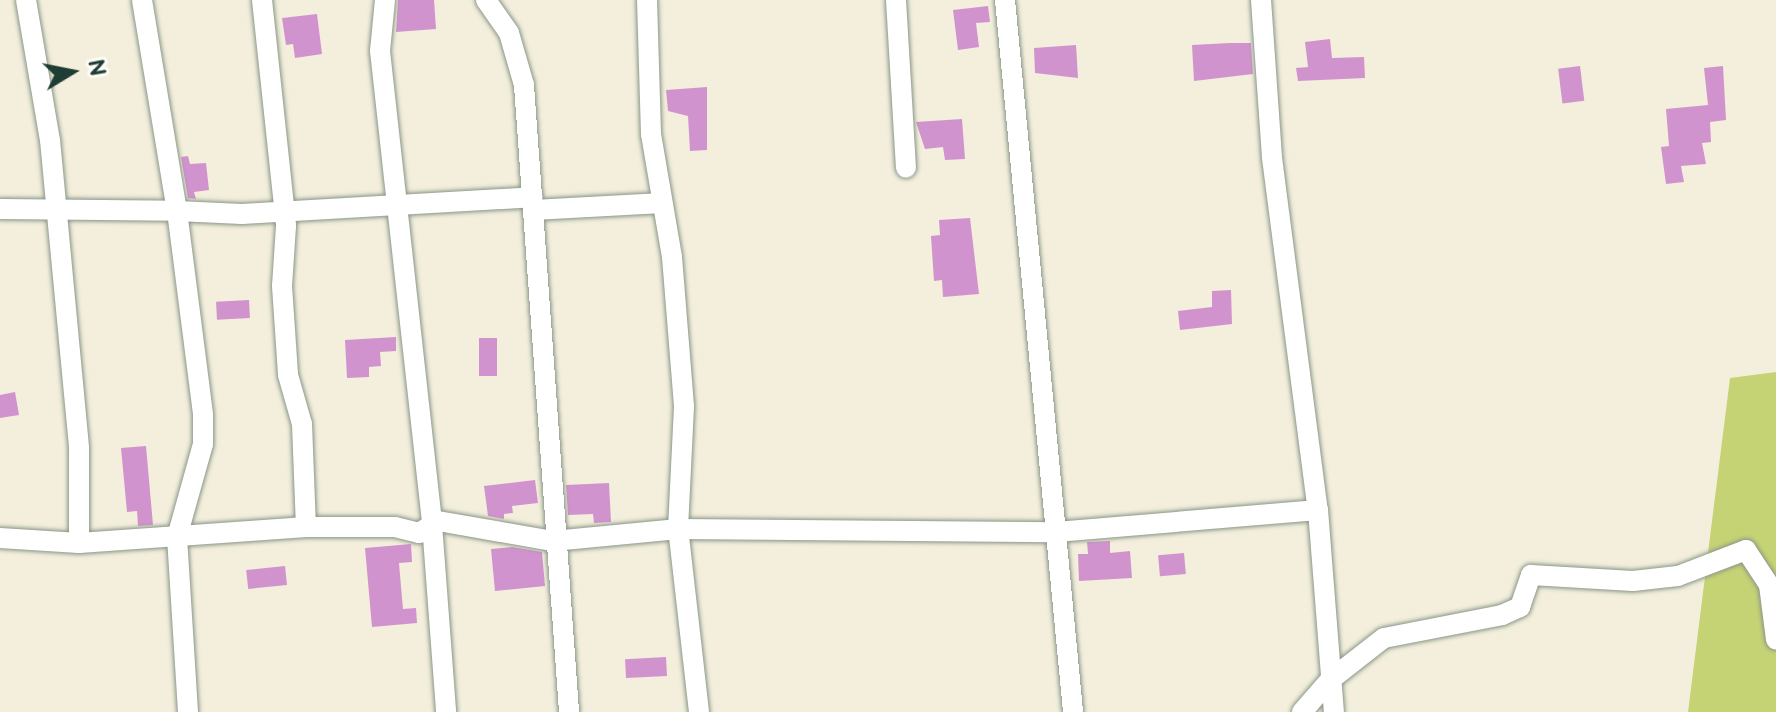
<!DOCTYPE html>
<style>
body{margin:0}
#map{position:relative;width:1776px;height:712px;overflow:hidden;background:#f3efdc;font-family:"Balsamiq Sans",sans-serif}
div>[style]{position:absolute}
.green>*{inset:0;background:#c6d375}
.building>*{inset:0;background:#d193ce;transform-origin:0 0}
.roads{filter:drop-shadow(0 0 2px #899688) drop-shadow(0 0 2px #899688)}
.street>*{height:20px;margin:-10px;padding:0 10px;transform-origin:10px;border-radius:10px;background:#fff}
span{translate:-50% -50%;white-space:nowrap;text-align:center;line-height:1.15;-webkit-text-stroke:6px #fdfcf7;paint-order:stroke}
.north{position:absolute;left:32px;top:32px;width:80px;height:80px;-webkit-text-stroke:6px #fdfcf7;paint-order:stroke;rotate:80deg;font-size:22px;font-weight:700;line-height:32px;text-align:center;color:#1f3d34}
.north::after{content:'';display:block;margin:auto;width:28px;height:36px;background:#1f3d34;clip-path:polygon(50% 0,100% 100%,50% 72%,0 100%)}
</style>
<div id="map">
<div class="green">
<i style="clip-path:polygon(1776px 372px,1776px 712px,1688px 712px,1730px 378px)"></i>
</div>
<div class="building">
<i style="clip-path:polygon(398px 0,434px 0,436px 29px,396px 32px)"></i>
<i style="clip-path:polygon(988px 6px,990px 22px,976px 23px,979px 47px,958px 50px,953px 10px)"></i>
<i style="clip-path:polygon(317px 14px,322px 54px,295px 58px,293px 44px,286px 45px,282px 18px)"></i>
<i style="clip-path:polygon(1330px 39px,1332px 58px,1364px 57px,1365px 78px,1298px 81px,1296px 68px,1308px 67px,1305px 42px)"></i>
<i style="clip-path:polygon(1230px 43px,1251px 43px,1253px 74px,1194px 81px,1192px 45px)"></i>
<i style="clip-path:polygon(1076px 45px,1078px 78px,1035px 73px,1034px 48px)"></i>
<i style="left:1580px;top:66px;width:35px;height:22px;rotate:83deg"></i>
<i style="clip-path:polygon(1723px 66px,1726px 120px,1710px 122px,1711px 142px,1702px 143px,1706px 164px,1681px 166px,1684px 182px,1666px 184px,1661px 147px,1669px 146px,1666px 109px,1708px 105px,1704px 68px)"></i>
<i style="clip-path:polygon(707px 87px,707px 150px,690px 151px,688px 116px,668px 111px,666px 90px)"></i>
<i style="clip-path:polygon(962px 119px,965px 159px,945px 160px,943px 147px,925px 149px,916px 122px)"></i>
<i style="clip-path:polygon(188px 156px,190px 164px,206px 163px,209px 190px,194px 192px,196px 199px,188px 198px,181px 157px)"></i>
<i style="clip-path:polygon(970px 218px,979px 294px,943px 297px,942px 280px,934px 281px,931px 236px,940px 235px,939px 220px)"></i>
<i style="clip-path:polygon(1231px 290px,1232px 324px,1180px 330px,1178px 311px,1212px 307px,1212px 291px)"></i>
<i style="left:249px;top:300px;width:18px;height:33px;rotate:87deg"></i>
<i style="clip-path:polygon(396px 337px,396px 351px,380px 352px,381px 366px,369px 367px,369px 377px,347px 378px,345px 340px)"></i>
<i style="left:479px;top:338px;width:18px;height:38px"></i>
<i style="clip-path:polygon(15px 392px,19px 415px,0 418px,0 395px)"></i>
<i style="clip-path:polygon(146px 446px,153px 525px,138px 526px,137px 511px,127px 512px,121px 448px)"></i>
<i style="clip-path:polygon(535px 480px,538px 503px,512px 506px,513px 513px,504px 514px,504px 519px,488px 516px,484px 486px)"></i>
<i style="clip-path:polygon(609px 483px,611px 522px,594px 523px,593px 514px,568px 515px,566px 485px)"></i>
<i style="clip-path:polygon(1110px 541px,1110px 553px,1130px 551px,1132px 578px,1079px 581px,1078px 554px,1088px 554px,1087px 542px)"></i>
<i style="clip-path:polygon(411px 544px,412px 562px,399px 563px,400px 575px,403px 609px,416px 608px,417px 623px,372px 627px,365px 548px)"></i>
<i style="clip-path:polygon(512px 547px,542px 552px,545px 586px,495px 591px,491px 549px)"></i>
<i style="left:1184px;top:553px;width:21px;height:26px;rotate:85deg"></i>
<i style="left:285px;top:566px;width:19px;height:39px;rotate:84deg"></i>
<i style="left:666px;top:657px;width:19px;height:41px;rotate:87deg"></i>
</div>
<div class="roads">
<div class="street">
<i style="left:26px;top:0;width:142px;rotate:80.3deg"></i>
<i style="left:50px;top:140px;width:310px;rotate:84.6deg"></i>
<i style="left:79px;top:449px;width:94px;rotate:90deg"></i>
<i style="left:142px;top:0;width:214px;rotate:80.6deg"></i>
<i style="left:177px;top:211px;width:65px;rotate:2.6deg"></i>
<i style="left:242px;top:214px;width:291px;rotate:-3.3deg"></i>
<i style="left:262px;top:0;width:227px;rotate:83.9deg"></i>
<i style="left:286px;top:226px;width:60px;rotate:93.8deg"></i>
<i style="left:282px;top:286px;width:89px;rotate:86.1deg"></i>
<i style="left:288px;top:375px;width:51px;rotate:74.1deg"></i>
<i style="left:302px;top:424px;width:103px;rotate:87.8deg"></i>
<i style="left:385px;top:0;width:51px;rotate:95.6deg"></i>
<i style="left:380px;top:51px;width:476px;rotate:83.7deg"></i>
<i style="left:432px;top:524px;width:189px;rotate:85.7deg"></i>
<i style="left:486px;top:0;width:40px;rotate:55.1deg"></i>
<i style="left:509px;top:33px;width:54px;rotate:73.9deg"></i>
<i style="left:524px;top:85px;width:629px;rotate:85.89deg"></i>
<i style="left:896px;top:0;width:168px;rotate:86.6deg"></i>
<i style="left:1005px;top:0;width:715px;rotate:84.54deg"></i>
<i style="left:1261px;top:0;width:158px;rotate:86deg"></i>
<i style="left:1272px;top:158px;width:355px;rotate:82.6deg"></i>
<i style="left:1318px;top:510px;width:203px;rotate:85.5deg"></i>
<i style="left:0;top:209px;width:177px;rotate:0.6deg"></i>
<i style="left:177px;top:211px;width:205px;rotate:82.7deg"></i>
<i style="left:203px;top:414px;width:30px;rotate:90deg"></i>
<i style="left:203px;top:444px;width:97px;rotate:105.6deg"></i>
<i style="left:177px;top:537px;width:175px;rotate:86.4deg"></i>
<i style="left:534px;top:210px;width:128px;rotate:-3.1deg"></i>
<i style="left:0;top:538px;width:79px;rotate:3.6deg"></i>
<i style="left:79px;top:543px;width:228px;rotate:-4deg"></i>
<i style="left:306px;top:527px;width:89px"></i>
<i style="left:395px;top:527px;width:25px;rotate:14deg"></i>
<i style="left:419px;top:533px;width:22px;rotate:-32deg"></i>
<i style="left:438px;top:521px;width:117px;rotate:9.9deg"></i>
<i style="left:553px;top:541px;width:126px;rotate:-5.5deg"></i>
<i style="left:678px;top:529px;width:123px;rotate:-87.2deg"></i>
<i style="left:684px;top:406px;width:149px;rotate:-94.6deg"></i>
<i style="left:672px;top:257px;width:125px;rotate:-99.7deg"></i>
<i style="left:651px;top:134px;width:134px;rotate:-91.7deg"></i>
<i style="left:699px;top:712px;width:184px;rotate:-96.5deg"></i>
<i style="left:678px;top:529px;width:378px;rotate:0.5deg"></i>
<i style="left:1056px;top:532px;width:263px;rotate:-4.8deg"></i>
<i style="left:1302px;top:712px;width:43px;rotate:-48.8deg"></i>
<i style="left:1330px;top:680px;width:68px;rotate:-37.9deg"></i>
<i style="left:1384px;top:638px;width:120px;rotate:-11deg"></i>
<i style="left:1502px;top:615px;width:20px;rotate:-24deg"></i>
<i style="left:1520px;top:607px;width:34px;rotate:-71deg"></i>
<i style="left:1531px;top:575px;width:102px;rotate:3.4deg"></i>
<i style="left:1633px;top:581px;width:45px;rotate:-6.3deg"></i>
<i style="left:1678px;top:576px;width:73px;rotate:-20.9deg"></i>
<i style="left:1746px;top:550px;width:42px;rotate:56.7deg"></i>
<i style="left:1769px;top:585px;width:55px;rotate:82.7deg"></i>
</div>
</div>
<div class="north">N</div>
</div>
